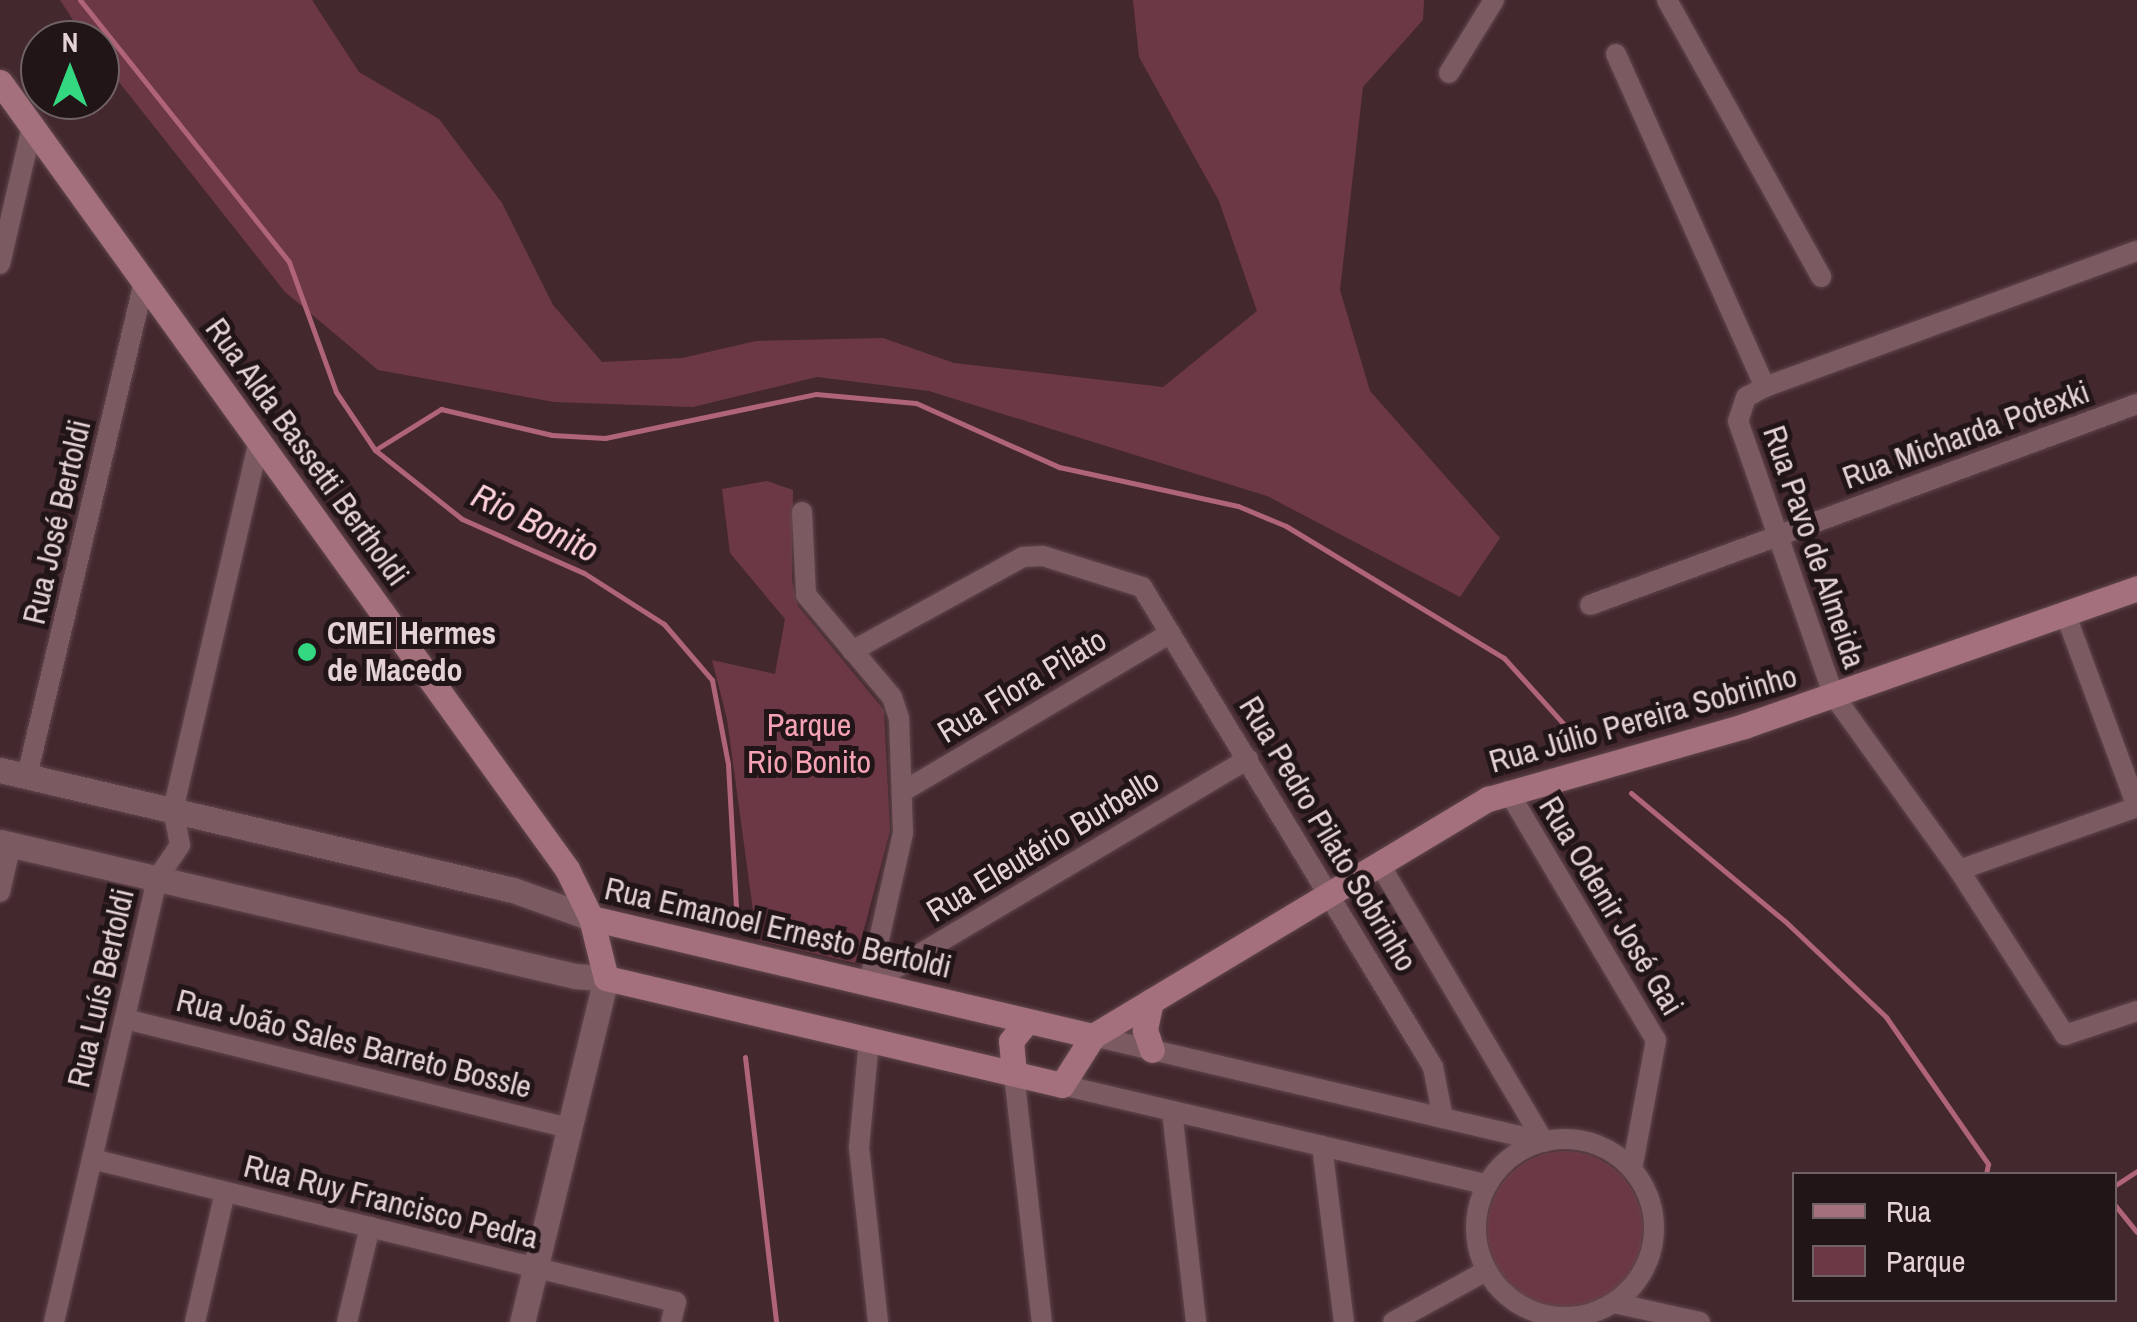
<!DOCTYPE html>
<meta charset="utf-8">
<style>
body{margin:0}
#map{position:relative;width:2137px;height:1322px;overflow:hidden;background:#43282e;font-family:"Archivo Narrow",sans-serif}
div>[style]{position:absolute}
.green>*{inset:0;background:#6d3845}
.round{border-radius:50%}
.stream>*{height:5px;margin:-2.5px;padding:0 2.5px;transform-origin:2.5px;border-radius:2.5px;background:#af6477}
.roads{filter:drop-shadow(0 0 2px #60474c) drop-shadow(0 0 2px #60474c)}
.minor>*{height:20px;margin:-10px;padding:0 10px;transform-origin:10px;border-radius:10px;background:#7b5a61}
.minor>.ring{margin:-10px;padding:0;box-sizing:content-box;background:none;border:20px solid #7b5a61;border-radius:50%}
.tertiary>*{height:25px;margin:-12.5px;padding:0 12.5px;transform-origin:12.5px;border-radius:12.5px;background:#7b5a61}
.secondary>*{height:25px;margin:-12.5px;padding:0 12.5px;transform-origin:12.5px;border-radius:12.5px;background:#a4707c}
.dots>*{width:28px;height:28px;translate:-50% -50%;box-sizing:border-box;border:5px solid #211518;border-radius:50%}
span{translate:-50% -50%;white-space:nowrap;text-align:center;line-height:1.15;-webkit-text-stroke:10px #211518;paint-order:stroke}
.street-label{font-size:32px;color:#e4d2d5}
.poi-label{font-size:32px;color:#e4d2d5;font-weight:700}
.left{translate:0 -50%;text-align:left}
.park-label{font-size:32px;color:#f6a2b5}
.water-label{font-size:35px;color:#ffd2db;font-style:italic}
.legend{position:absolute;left:1792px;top:1172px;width:325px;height:130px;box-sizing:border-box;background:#211518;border:2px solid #6f6164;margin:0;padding:12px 18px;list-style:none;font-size:30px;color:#e4d2d5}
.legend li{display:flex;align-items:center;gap:20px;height:50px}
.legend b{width:50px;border:2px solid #6f6164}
.north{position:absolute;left:20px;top:20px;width:100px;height:100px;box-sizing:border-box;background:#211518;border:2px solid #6f6164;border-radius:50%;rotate:0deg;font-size:28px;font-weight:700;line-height:40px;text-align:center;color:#e4d2d5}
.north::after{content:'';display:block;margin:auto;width:35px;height:45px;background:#33d881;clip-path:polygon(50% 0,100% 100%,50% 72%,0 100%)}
</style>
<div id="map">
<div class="green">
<i style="clip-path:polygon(60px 0,312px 0,359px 72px,439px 119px,502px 203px,553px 305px,602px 362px,682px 358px,756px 341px,883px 338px,954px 363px,1163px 387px,1257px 311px,1219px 201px,1139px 57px,1133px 0,1424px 0,1423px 20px,1363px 87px,1340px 290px,1370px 391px,1500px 538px,1460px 597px,1267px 496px,929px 391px,817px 377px,693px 407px,554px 402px,378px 370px,285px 292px,100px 58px,100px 40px,86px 40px)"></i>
<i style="clip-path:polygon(767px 481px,793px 490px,792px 581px,798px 606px,884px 710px,890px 831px,855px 963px,757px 940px,727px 719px,712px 660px,775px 674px,785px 619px,730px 553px,722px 489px)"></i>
<i class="round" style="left:1487px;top:1151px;width:156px;height:156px"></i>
</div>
<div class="stream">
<i style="left:80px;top:0;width:335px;rotate:51.4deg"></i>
<i style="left:289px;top:262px;width:138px;rotate:70.1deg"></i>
<i style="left:336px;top:392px;width:70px;rotate:56.1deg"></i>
<i style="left:375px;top:450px;width:111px;rotate:38.4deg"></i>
<i style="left:462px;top:519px;width:133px;rotate:23.9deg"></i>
<i style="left:584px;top:573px;width:95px;rotate:32.5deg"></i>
<i style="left:664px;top:624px;width:74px;rotate:49.4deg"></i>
<i style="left:712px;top:680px;width:86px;rotate:79.2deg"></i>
<i style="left:728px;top:764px;width:160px;rotate:86.8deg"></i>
<i style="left:375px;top:450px;width:78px;rotate:-31.8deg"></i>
<i style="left:441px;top:409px;width:114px;rotate:13.2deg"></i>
<i style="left:552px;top:435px;width:53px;rotate:3.2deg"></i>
<i style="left:605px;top:438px;width:216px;rotate:-11.8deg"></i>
<i style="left:816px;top:394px;width:100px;rotate:5.1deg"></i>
<i style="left:916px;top:403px;width:157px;rotate:24.1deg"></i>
<i style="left:1059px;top:467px;width:183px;rotate:12.3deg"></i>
<i style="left:1238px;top:506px;width:52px;rotate:22.6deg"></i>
<i style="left:1286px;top:526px;width:255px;rotate:31.2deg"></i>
<i style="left:1504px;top:658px;width:112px;rotate:47.9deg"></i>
<i style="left:1631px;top:793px;width:203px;rotate:39.8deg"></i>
<i style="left:1787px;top:923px;width:137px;rotate:43.5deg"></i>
<i style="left:1886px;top:1017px;width:179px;rotate:55.2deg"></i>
<i style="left:1988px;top:1164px;width:10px;rotate:101deg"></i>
<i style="left:745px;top:1057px;width:267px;rotate:83.3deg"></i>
<i style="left:2114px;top:1186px;width:27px;rotate:-33deg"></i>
<i style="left:2114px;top:1204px;width:36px;rotate:51deg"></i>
</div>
<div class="roads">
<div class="minor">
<i style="left:1667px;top:0;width:317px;rotate:60.9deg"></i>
<i style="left:1616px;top:54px;width:365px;rotate:65.9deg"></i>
<i style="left:1765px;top:387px;width:21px;rotate:152deg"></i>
<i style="left:1746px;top:397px;width:25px;rotate:108deg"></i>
<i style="left:1738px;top:421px;width:291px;rotate:70.8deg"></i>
<i style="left:1834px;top:696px;width:214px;rotate:54.3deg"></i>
<i style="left:1959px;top:870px;width:196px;rotate:57.3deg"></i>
<i style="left:2065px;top:1035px;width:76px;rotate:-18.4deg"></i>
<i style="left:1449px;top:73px;width:86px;rotate:-58.3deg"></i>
<i style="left:0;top:264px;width:141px;rotate:-76.9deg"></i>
<i style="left:1765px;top:387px;width:396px;rotate:-20.1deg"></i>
<i style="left:802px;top:512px;width:83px;rotate:87.2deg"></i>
<i style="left:806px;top:595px;width:133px;rotate:49.9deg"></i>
<i style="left:892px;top:697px;width:22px;rotate:72deg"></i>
<i style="left:899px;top:718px;width:115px;rotate:88deg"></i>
<i style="left:903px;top:833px;width:155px;rotate:102.7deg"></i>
<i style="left:1590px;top:605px;width:583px;rotate:-20.18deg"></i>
<i style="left:2065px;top:613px;width:207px;rotate:69.6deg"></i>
<i style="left:852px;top:651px;width:195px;rotate:-28.8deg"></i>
<i style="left:1023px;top:557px;width:20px;rotate:-3deg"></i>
<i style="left:1043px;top:556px;width:104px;rotate:17.4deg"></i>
<i style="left:1142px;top:587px;width:561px;rotate:58.77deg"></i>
<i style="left:1433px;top:1067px;width:52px;rotate:78.9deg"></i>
<i style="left:27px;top:776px;width:508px;rotate:-76.68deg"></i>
<i style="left:1508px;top:791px;width:290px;rotate:59.3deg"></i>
<i style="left:1656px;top:1040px;width:131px;rotate:100.5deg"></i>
<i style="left:902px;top:792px;width:312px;rotate:-30.6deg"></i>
<i style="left:1379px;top:863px;width:324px;rotate:59.4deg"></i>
<i style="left:1959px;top:870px;width:189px;rotate:-19.5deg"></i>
<i style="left:0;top:892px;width:49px;rotate:-77.1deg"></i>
<i style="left:869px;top:984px;width:441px;rotate:-30.7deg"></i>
<i style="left:125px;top:1019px;width:457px;rotate:13.8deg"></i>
<i style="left:1093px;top:1036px;width:463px;rotate:13.2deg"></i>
<i style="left:869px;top:1040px;width:107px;rotate:95.3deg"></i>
<i style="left:859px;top:1147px;width:176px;rotate:83.8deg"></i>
<i style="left:1014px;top:1074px;width:250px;rotate:83.6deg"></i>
<i style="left:1062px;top:1085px;width:437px;rotate:13.2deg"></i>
<i style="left:1172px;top:1111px;width:212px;rotate:83.5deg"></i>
<i class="ring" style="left:1476px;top:1139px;width:158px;height:158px"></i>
<i style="left:1322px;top:1146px;width:177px;rotate:82.9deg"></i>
<i style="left:92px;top:1159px;width:601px;rotate:13.76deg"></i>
<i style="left:676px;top:1302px;width:21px;rotate:104deg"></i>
<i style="left:1614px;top:1303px;width:88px;rotate:12.5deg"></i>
<i style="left:54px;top:1322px;width:455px;rotate:-76.9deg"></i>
<i style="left:157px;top:879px;width:41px;rotate:-55.9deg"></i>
<i style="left:180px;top:845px;width:36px;rotate:-101deg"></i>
<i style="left:173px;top:810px;width:379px;rotate:-76.9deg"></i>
<i style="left:195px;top:1322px;width:133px;rotate:-77deg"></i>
<i style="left:347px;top:1322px;width:98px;rotate:-76.4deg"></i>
<i style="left:1393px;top:1322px;width:106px;rotate:-28.7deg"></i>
</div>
<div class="tertiary">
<i style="left:0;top:770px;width:527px;rotate:13.17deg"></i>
<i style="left:513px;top:890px;width:83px;rotate:19.7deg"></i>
<i style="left:0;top:842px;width:590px;rotate:13.12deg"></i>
<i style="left:575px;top:976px;width:31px;rotate:4deg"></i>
<i style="left:606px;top:978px;width:354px;rotate:103.7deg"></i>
</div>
<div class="secondary">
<i style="left:0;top:82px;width:970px;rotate:54.23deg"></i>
<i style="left:567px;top:869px;width:55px;rotate:63.9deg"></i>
<i style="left:591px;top:918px;width:62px;rotate:76deg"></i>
<i style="left:606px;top:978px;width:468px;rotate:13.2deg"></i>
<i style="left:1062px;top:1085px;width:58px;rotate:-57.7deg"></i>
<i style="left:591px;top:918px;width:516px;rotate:13.23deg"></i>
<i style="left:1151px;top:1001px;width:30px;rotate:102deg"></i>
<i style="left:1145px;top:1030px;width:21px;rotate:71deg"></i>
<i style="left:1093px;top:1036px;width:461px;rotate:-31deg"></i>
<i style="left:1488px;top:799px;width:266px;rotate:-15.9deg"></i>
<i style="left:1744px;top:726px;width:417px;rotate:-19.3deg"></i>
<i style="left:1014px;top:1074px;width:33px;rotate:-95deg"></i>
<i style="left:1011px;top:1041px;width:26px;rotate:-51deg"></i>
</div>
</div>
<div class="dots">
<i style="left:307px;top:652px;background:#33d881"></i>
</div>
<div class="street-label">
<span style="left:1966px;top:435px;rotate:-20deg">Rua Micharda Potexki</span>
<span style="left:307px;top:452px;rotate:54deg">Rua Alda Bassetti Bertholdi</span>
<span style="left:57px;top:522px;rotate:-77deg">Rua José Bertoldi</span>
<span style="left:1814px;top:547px;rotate:71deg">Rua Pavo de Almeida</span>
<span style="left:1022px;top:686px;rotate:-31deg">Rua Flora Pilato</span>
<span style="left:1643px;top:719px;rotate:-16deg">Rua Júlio Pereira Sobrinho</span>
<span style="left:1328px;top:834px;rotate:59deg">Rua Pedro Pilato Sobrinho</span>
<span style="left:1043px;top:846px;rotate:-31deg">Rua Eleutério Burbello</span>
<span style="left:1611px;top:906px;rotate:59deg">Rua Odenir José Gai</span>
<span style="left:778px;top:928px;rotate:13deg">Rua Emanoel Ernesto Bertoldi</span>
<span style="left:101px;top:988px;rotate:-77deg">Rua Luís Bertoldi</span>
<span style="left:354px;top:1044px;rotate:14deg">Rua João Sales Barreto Bossle</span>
<span style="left:391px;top:1202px;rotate:14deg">Rua Ruy Francisco Pedra</span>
</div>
<div class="poi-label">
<span class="left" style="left:327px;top:652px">CMEI Hermes<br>de Macedo</span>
</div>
<div class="park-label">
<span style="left:809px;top:744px">Parque<br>Rio Bonito</span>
</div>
<div class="water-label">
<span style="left:535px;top:523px;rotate:26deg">Rio Bonito</span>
</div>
<ul class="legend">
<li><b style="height:12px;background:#a4707c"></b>Rua</li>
<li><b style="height:28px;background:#6d3845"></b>Parque</li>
</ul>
<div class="north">N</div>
</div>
